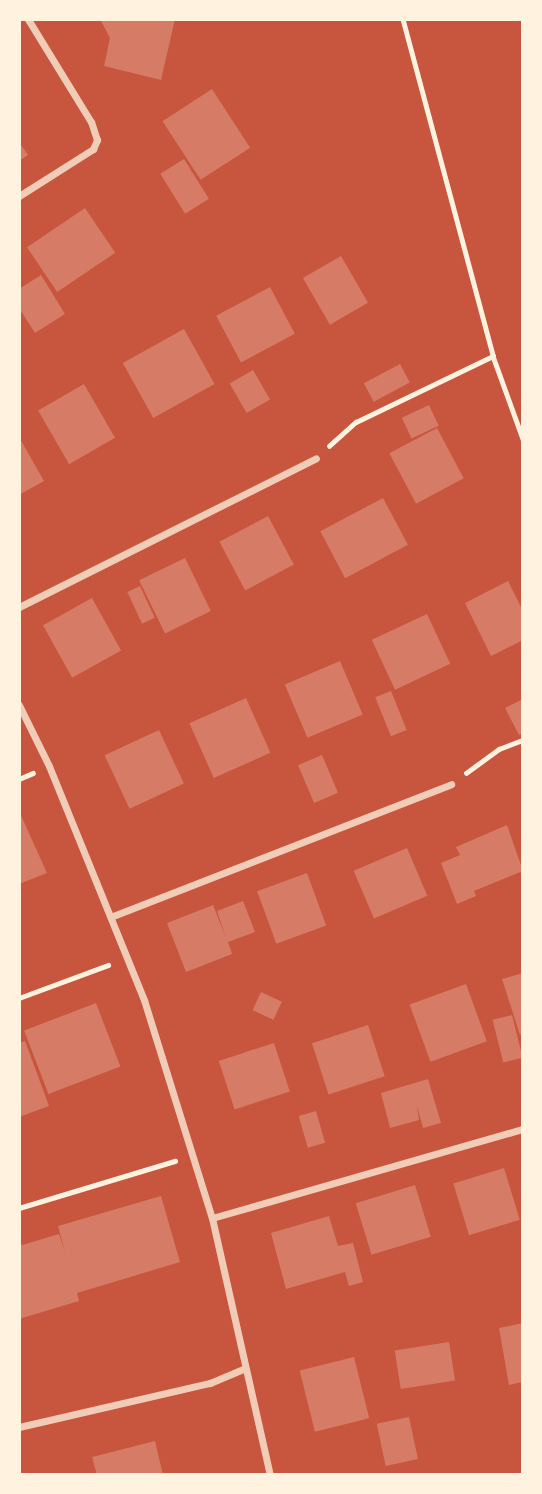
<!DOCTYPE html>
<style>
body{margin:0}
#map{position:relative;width:542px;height:1494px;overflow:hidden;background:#c8553d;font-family:"Archivo Narrow",sans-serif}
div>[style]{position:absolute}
.building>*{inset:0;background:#d67c66;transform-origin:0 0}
.path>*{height:4.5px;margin:-2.25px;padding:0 2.25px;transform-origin:2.25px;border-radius:2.25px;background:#fff3e0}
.minor>*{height:7px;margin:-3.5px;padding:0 3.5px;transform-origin:3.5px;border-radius:3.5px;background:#f1ccb7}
span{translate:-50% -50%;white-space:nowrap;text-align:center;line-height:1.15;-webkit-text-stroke:5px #fff3e0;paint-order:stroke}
.frame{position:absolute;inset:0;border:21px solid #fff3e0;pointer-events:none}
</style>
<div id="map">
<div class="building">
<i style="clip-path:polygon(100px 19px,175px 19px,161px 80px,104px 66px,110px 38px)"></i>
<i style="left:212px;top:89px;width:70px;height:59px;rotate:57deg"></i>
<i style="clip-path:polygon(19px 142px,28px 155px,19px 161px)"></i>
<i style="left:184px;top:159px;width:47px;height:28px;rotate:58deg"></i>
<i style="left:85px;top:208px;width:54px;height:70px;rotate:56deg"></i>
<i style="left:341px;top:256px;width:54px;height:44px;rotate:60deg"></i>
<i style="clip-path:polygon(41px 275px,65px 314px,35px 333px,19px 308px,19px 289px)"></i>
<i style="left:270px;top:287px;width:53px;height:61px;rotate:62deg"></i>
<i style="left:184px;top:329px;width:63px;height:70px;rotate:61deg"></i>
<i style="left:400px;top:364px;width:21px;height:41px;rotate:62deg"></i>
<i style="left:253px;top:370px;width:34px;height:27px;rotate:60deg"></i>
<i style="left:84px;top:384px;width:62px;height:53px;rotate:60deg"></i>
<i style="left:429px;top:405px;width:23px;height:30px;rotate:65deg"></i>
<i style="left:437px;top:428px;width:57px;height:54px;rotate:62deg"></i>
<i style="clip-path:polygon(19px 437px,44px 481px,19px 495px)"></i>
<i style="left:383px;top:498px;width:53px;height:71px;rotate:62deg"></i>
<i style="left:268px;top:516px;width:55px;height:55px;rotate:62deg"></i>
<i style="left:185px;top:558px;width:59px;height:51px;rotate:64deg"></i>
<i style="clip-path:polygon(508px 581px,523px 611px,523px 640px,491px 656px,465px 603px)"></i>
<i style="left:140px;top:586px;width:35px;height:14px;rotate:65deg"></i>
<i style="left:92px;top:598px;width:60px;height:56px;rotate:61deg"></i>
<i style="left:427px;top:614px;width:55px;height:61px;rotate:65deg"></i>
<i style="left:340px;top:661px;width:58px;height:60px;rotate:67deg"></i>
<i style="left:391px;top:691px;width:42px;height:17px;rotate:68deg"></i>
<i style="left:246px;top:698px;width:60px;height:62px;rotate:66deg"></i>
<i style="clip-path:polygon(523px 699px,523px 733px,519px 735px,505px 708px)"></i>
<i style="left:159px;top:730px;width:59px;height:60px;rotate:65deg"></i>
<i style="left:322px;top:755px;width:41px;height:26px;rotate:67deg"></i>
<i style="clip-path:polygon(19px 811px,47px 873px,19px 884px)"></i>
<i style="clip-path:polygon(507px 825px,523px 871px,474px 891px,476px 896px,457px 904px,441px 863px,460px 855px,456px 847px)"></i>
<i style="left:407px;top:848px;width:52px;height:58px;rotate:67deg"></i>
<i style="left:307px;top:873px;width:56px;height:53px;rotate:70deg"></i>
<i style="clip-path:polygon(243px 901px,255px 932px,228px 942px,232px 954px,186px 972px,167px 923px,213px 905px,226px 938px,217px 911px)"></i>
<i style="clip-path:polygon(523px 973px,523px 1034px,520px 1035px,502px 979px)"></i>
<i style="left:466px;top:984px;width:61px;height:60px;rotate:70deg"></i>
<i style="left:261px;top:992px;width:23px;height:20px;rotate:25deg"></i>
<i style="left:96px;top:1003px;width:68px;height:77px;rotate:69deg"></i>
<i style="left:512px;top:1015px;width:44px;height:20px;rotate:76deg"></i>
<i style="left:368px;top:1025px;width:54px;height:59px;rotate:72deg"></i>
<i style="clip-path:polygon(25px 1041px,49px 1106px,19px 1117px,19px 1043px)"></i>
<i style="left:274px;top:1043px;width:51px;height:58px;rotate:72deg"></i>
<i style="clip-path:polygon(428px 1079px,441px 1123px,423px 1128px,417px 1106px,419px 1120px,390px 1128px,381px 1093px)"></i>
<i style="left:316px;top:1111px;width:33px;height:18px;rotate:74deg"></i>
<i style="left:504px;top:1168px;width:54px;height:53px;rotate:73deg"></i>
<i style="left:415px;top:1185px;width:54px;height:62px;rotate:73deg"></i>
<i style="clip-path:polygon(161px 1196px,180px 1262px,77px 1293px,79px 1301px,19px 1319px,19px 1246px,59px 1234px,65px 1252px,58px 1226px)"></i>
<i style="clip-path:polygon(329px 1216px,338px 1246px,353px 1243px,363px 1282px,349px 1286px,345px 1272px,286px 1289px,271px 1233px)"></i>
<i style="clip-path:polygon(523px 1323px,523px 1382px,509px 1385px,499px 1328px)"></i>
<i style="left:449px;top:1342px;width:39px;height:55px;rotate:81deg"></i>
<i style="left:354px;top:1357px;width:63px;height:56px;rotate:76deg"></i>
<i style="left:409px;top:1417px;width:43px;height:33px;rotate:78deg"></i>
<i style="clip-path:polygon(155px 1441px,163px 1475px,97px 1475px,92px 1457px)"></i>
</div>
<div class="path">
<i style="left:403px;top:19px;width:349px;rotate:75deg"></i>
<i style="left:493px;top:356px;width:88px;rotate:70.1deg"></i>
<i style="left:329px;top:446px;width:36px;rotate:-42deg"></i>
<i style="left:356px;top:422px;width:152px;rotate:-25.7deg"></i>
<i style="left:466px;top:773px;width:41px;rotate:-36deg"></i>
<i style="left:499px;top:749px;width:26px;rotate:-21deg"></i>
<i style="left:19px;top:779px;width:15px;rotate:-23deg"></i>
<i style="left:19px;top:998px;width:95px;rotate:-20.3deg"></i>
<i style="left:19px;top:1208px;width:163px;rotate:-16.8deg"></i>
</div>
<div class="minor">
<i style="left:19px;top:196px;width:88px;rotate:-32.4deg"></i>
<i style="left:93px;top:149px;width:10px;rotate:-66deg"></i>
<i style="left:97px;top:140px;width:19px;rotate:-108deg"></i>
<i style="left:91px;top:122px;width:121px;rotate:-121.5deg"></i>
<i style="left:19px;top:607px;width:332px;rotate:-26.6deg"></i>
<i style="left:19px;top:705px;width:68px;rotate:63.8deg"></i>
<i style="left:49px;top:766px;width:253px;rotate:67.9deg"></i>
<i style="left:144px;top:1000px;width:228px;rotate:72.7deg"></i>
<i style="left:212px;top:1218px;width:263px;rotate:77.3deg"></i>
<i style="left:113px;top:916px;width:363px;rotate:-21.3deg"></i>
<i style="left:212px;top:1218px;width:323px;rotate:-16deg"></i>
<i style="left:19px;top:1427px;width:196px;rotate:-13deg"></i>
<i style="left:210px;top:1383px;width:36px;rotate:-23deg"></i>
</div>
<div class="frame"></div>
</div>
